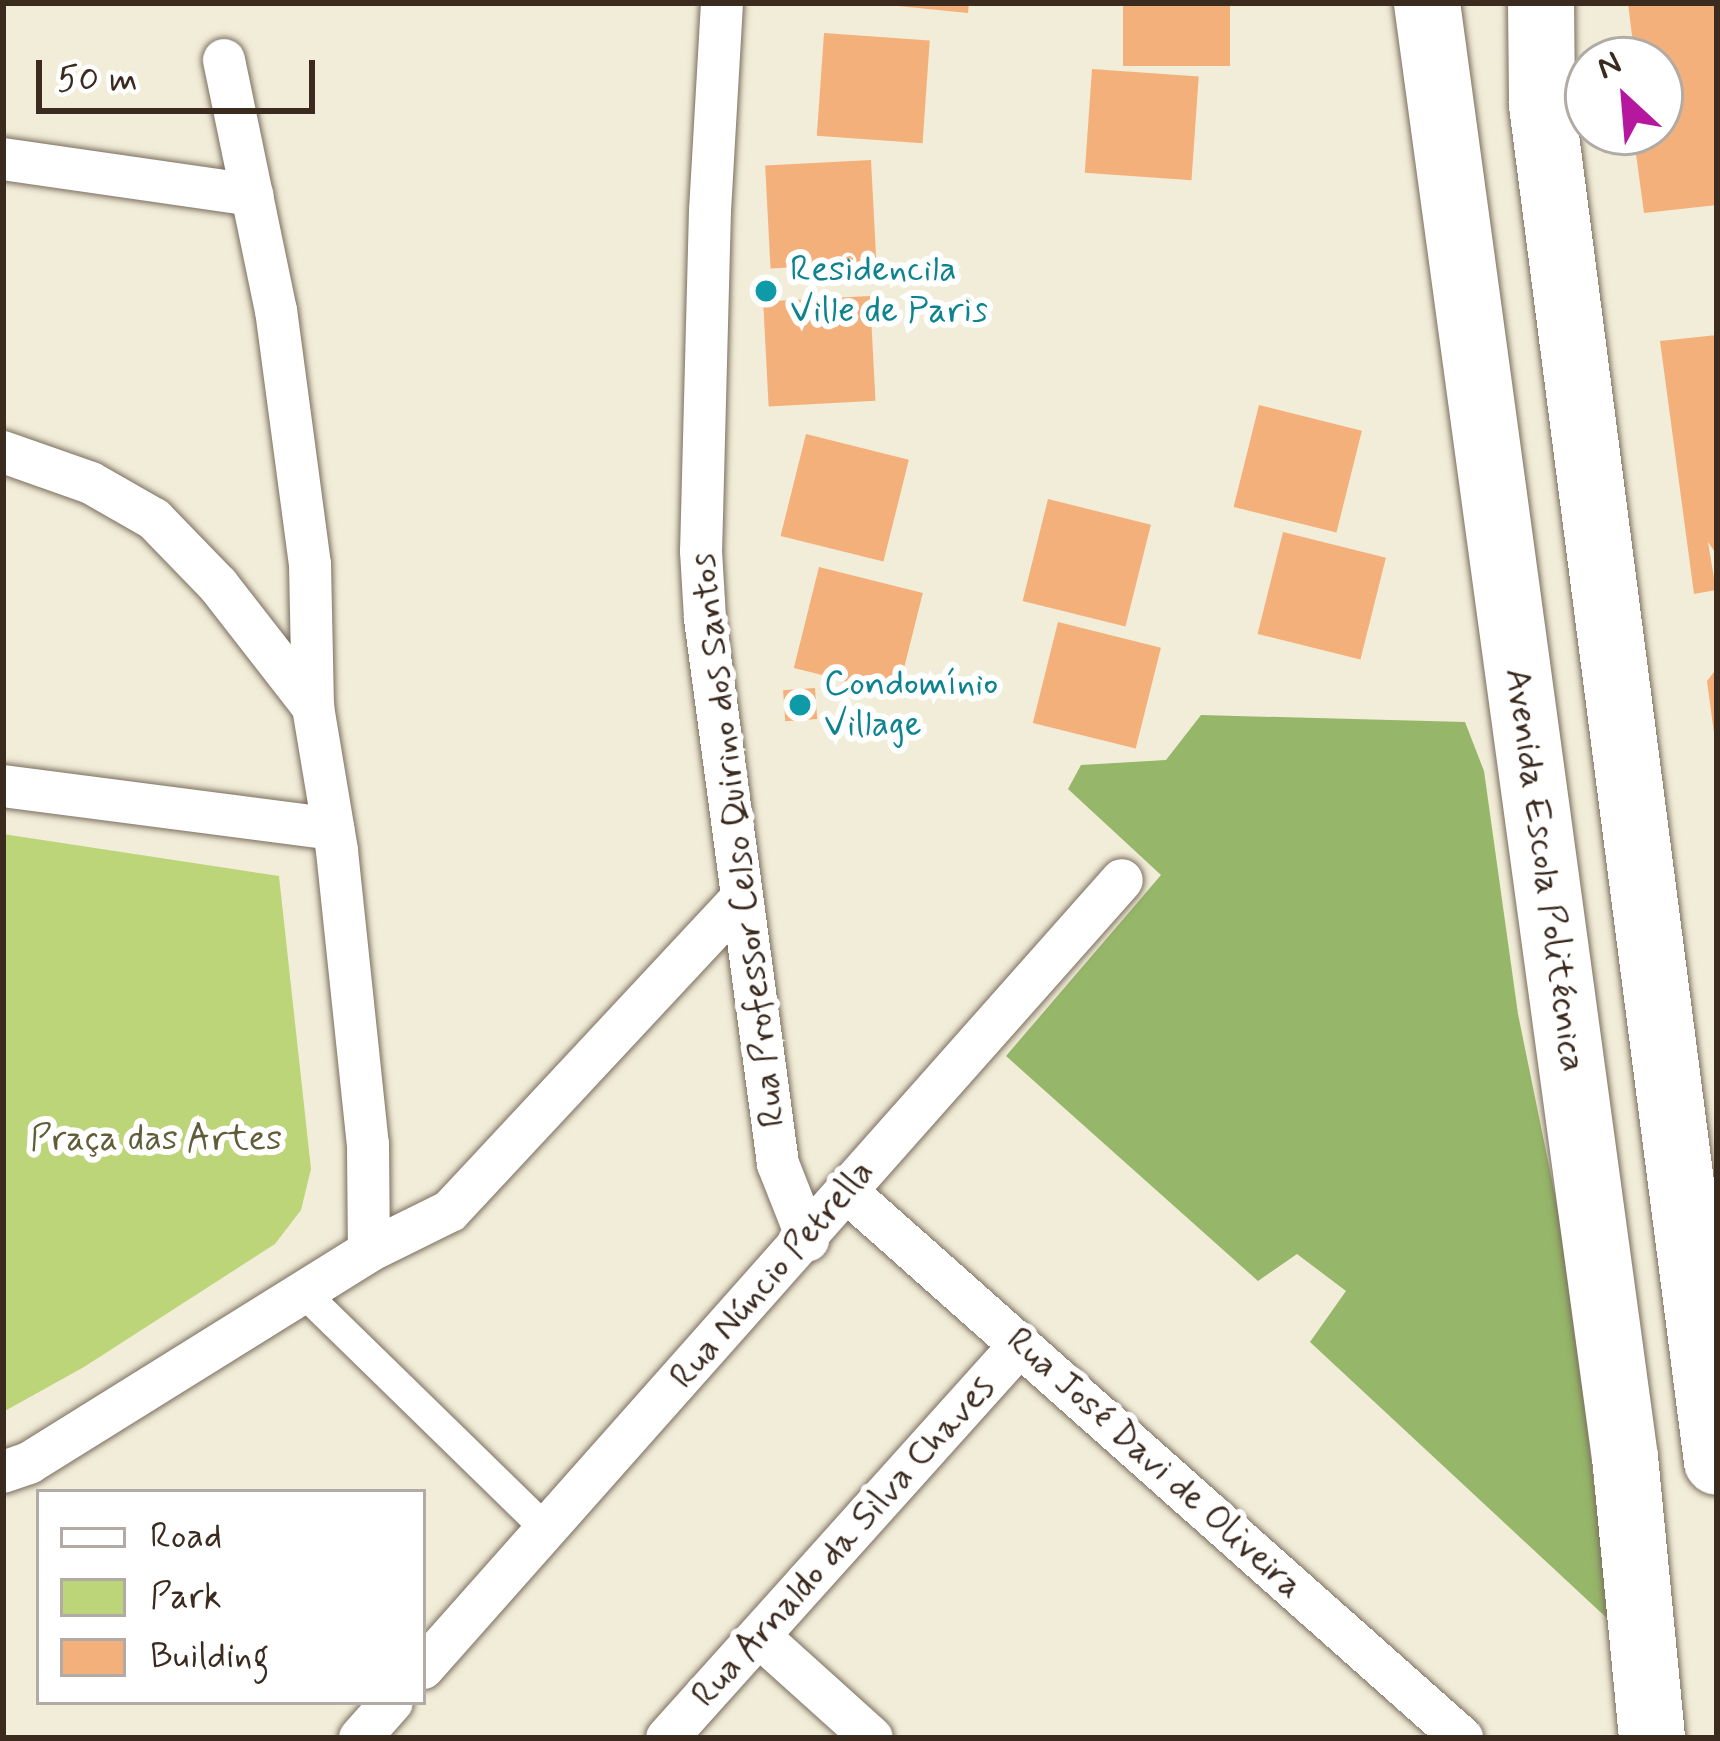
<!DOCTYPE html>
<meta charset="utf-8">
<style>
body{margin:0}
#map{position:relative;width:1720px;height:1741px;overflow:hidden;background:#f2edd8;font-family:Mynerve,sans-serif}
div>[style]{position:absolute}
.green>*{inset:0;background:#bdd579}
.forest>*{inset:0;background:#96b669}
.building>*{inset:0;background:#f4b07a;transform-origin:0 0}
.roads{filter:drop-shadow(0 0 3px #7b6e5f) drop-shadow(0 0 3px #7b6e5f)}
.pedestrian>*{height:30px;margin:-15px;padding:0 15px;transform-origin:15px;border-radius:15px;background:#fff}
.minor>*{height:42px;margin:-21px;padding:0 21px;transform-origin:21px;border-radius:21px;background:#fff}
.trunk>*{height:66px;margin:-33px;padding:0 33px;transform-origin:33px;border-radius:33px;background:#fff}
.dots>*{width:33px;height:33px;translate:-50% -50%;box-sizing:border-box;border:6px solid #fff;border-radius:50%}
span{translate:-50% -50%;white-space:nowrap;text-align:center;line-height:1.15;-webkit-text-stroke:12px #fff;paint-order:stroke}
.culture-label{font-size:36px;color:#0d838f}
.left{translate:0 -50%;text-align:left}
.street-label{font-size:36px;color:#3b2a1e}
.park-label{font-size:36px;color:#625d39}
.frame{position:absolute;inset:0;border:6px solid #3b2a1e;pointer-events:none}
.legend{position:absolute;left:36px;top:1489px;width:390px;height:216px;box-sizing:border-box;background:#fff;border:3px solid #b1aaa5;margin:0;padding:15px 21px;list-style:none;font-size:36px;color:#3b2a1e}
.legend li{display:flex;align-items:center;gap:24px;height:60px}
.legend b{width:60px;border:3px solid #b1aaa5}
.north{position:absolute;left:1564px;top:36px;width:120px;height:120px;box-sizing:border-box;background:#fff;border:3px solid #b1aaa5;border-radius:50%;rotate:334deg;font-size:33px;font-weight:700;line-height:48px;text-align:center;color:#3b2a1e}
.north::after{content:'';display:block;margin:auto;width:42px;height:54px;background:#b5179e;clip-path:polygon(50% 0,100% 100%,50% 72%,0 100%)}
.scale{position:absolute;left:36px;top:60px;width:279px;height:54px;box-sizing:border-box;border:6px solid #3b2a1e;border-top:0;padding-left:15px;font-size:36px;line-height:42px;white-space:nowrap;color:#3b2a1e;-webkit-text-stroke:9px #fff;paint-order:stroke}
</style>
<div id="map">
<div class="green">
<i style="clip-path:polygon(3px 834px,279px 876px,311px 1169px,301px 1210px,275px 1244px,84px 1367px,3px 1412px)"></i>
</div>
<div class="forest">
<i style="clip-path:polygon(1201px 715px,1465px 722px,1484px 771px,1518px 1014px,1567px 1254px,1610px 1621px,1310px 1342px,1346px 1291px,1297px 1254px,1258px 1281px,1006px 1056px,1161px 875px,1068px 789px,1081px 765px,1166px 760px)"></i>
</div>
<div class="building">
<i style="clip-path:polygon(868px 3px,969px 3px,968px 13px)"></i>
<i style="left:1123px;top:3px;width:107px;height:63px"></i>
<i style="clip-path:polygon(1628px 3px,1717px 3px,1717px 205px,1644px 213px,1633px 132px,1660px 132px,1660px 60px,1635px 60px)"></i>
<i style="left:824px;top:33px;width:106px;height:103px;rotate:4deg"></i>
<i style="left:1092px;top:69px;width:107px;height:104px;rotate:4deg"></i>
<i style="left:871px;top:160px;width:103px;height:106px;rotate:87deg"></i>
<i style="left:780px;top:281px;width:16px;height:29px;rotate:86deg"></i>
<i style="left:870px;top:296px;width:105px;height:107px;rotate:87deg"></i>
<i style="clip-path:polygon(1717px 335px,1717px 555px,1708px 542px,1716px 590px,1694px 594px,1660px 341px)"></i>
<i style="left:1259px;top:405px;width:106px;height:105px;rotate:14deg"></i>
<i style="left:806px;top:434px;width:106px;height:105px;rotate:14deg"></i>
<i style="left:1048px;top:499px;width:106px;height:105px;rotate:14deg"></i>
<i style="left:1283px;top:532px;width:106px;height:105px;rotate:14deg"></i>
<i style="left:819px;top:567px;width:107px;height:104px;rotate:14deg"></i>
<i style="left:1058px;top:622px;width:106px;height:104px;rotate:14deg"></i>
<i style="clip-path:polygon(1717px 668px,1717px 733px,1714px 733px,1707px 681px)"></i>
<i style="left:815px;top:688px;width:31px;height:32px;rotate:86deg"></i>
</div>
<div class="roads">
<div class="pedestrian">
<i style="left:305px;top:1294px;width:338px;rotate:44.3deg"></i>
</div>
<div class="minor">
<i style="left:722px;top:3px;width:207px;rotate:93.3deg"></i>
<i style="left:710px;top:210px;width:341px;rotate:91.5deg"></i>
<i style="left:701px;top:551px;width:68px;rotate:86.6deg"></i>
<i style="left:705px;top:619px;width:550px;rotate:82.37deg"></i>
<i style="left:778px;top:1164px;width:82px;rotate:68.5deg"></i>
<i style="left:224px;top:60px;width:255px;rotate:78.3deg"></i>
<i style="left:276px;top:310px;width:256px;rotate:82.4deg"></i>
<i style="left:310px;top:564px;width:143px;rotate:88.8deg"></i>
<i style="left:3px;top:159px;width:252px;rotate:8.2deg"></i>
<i style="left:3px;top:452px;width:93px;rotate:19.4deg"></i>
<i style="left:91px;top:483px;width:73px;rotate:29.7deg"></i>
<i style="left:154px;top:519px;width:92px;rotate:45.9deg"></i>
<i style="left:218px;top:585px;width:155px;rotate:52.1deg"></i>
<i style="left:313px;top:707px;width:146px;rotate:80.5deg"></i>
<i style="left:337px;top:851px;width:295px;rotate:84deg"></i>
<i style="left:368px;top:1144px;width:107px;rotate:89.5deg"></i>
<i style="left:3px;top:786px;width:333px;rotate:7.4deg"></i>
<i style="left:846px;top:1191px;width:824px;rotate:41.6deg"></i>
<i style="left:3px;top:1472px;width:28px;rotate:-19deg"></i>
<i style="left:29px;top:1463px;width:401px;rotate:-31.9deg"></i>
<i style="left:369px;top:1251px;width:90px;rotate:-26.3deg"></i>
<i style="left:450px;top:1211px;width:428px;rotate:-47deg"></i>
<i style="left:761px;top:1638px;width:149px;rotate:42deg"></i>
<i style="left:423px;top:1668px;width:1053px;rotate:-48.43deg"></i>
<i style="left:360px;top:1738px;width:48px;rotate:-48.4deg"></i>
<i style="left:667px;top:1738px;width:528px;rotate:-48.07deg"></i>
</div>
<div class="trunk">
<i style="left:1427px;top:3px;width:1467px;rotate:82.25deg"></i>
<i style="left:1625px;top:1457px;width:282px;rotate:84.5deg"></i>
<i style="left:1541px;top:3px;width:102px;rotate:89.4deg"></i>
<i style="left:1542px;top:105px;width:1368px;rotate:82.65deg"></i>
</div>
</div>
<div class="dots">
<i style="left:766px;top:291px;background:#0f9aa8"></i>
<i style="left:800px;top:705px;background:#0f9aa8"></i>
</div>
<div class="culture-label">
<span class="left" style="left:790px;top:291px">Residencila<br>Ville de Paris</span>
<span class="left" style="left:824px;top:705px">Condomínio<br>Village</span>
</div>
<div class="street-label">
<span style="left:739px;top:840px;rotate:-97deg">Rua Professor Celso Quirino dos Santos</span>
<span style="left:1544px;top:870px;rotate:82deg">Avenida Escola Politécnica</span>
<span style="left:773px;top:1275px;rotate:-49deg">Rua Núncio Petrella</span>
<span style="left:1154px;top:1464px;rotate:42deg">Rua José Davi de Oliveira</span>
<span style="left:844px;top:1542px;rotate:-48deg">Rua Arnaldo da Silva Chaves</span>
</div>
<div class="park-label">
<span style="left:156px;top:1140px">Praça das Artes</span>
</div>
<div class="frame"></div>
<ul class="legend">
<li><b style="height:15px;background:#fff"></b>Road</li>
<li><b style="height:33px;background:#bdd579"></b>Park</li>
<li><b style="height:33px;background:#f4b07a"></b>Building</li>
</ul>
<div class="north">N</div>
<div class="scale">50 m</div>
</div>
